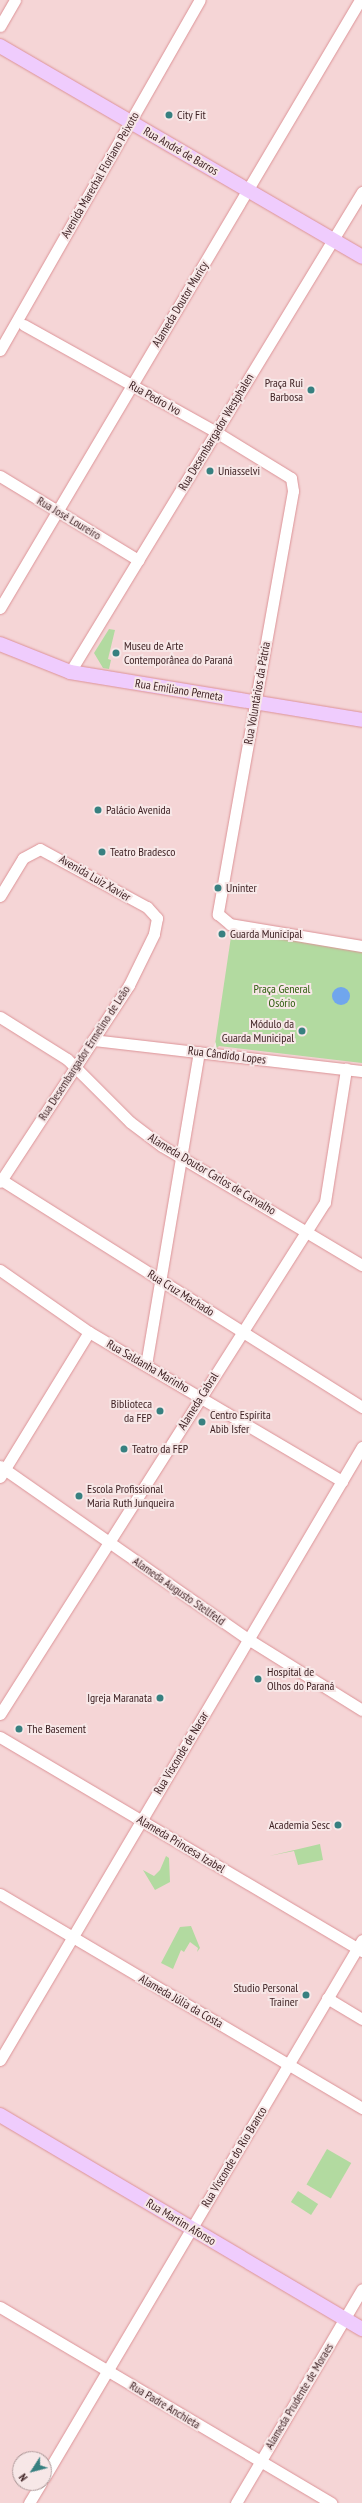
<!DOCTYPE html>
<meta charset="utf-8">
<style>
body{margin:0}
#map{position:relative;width:362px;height:2503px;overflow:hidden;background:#f5d5d6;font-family:"PT Sans Narrow",sans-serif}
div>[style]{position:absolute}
.green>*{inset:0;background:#b2daa0;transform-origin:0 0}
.water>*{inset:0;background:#70a6ed}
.round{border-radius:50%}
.roads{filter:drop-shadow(0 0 1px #dc9397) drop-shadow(0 0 1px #dc9397)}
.minor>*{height:11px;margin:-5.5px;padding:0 5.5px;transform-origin:5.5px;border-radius:5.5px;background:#fff}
.major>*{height:14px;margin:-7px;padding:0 7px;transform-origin:7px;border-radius:7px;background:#efccfd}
.dots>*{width:11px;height:11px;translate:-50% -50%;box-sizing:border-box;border:2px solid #f7e7e7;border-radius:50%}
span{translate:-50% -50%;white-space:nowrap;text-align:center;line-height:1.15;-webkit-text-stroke:4px #f7e7e7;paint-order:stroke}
.poi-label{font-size:12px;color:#3b1e20}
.left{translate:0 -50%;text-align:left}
.right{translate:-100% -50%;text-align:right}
.street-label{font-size:12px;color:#3b1e20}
.park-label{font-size:12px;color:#2e5d0d}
.north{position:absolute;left:12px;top:2451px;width:40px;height:40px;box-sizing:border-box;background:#f7e7e7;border:1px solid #ac9797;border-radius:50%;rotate:234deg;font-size:11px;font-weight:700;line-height:16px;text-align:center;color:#3b1e20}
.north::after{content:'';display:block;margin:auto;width:14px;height:18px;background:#378080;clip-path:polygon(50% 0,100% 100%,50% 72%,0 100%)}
</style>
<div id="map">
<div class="green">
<i style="clip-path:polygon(109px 629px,115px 630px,108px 659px,111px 660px,109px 669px,103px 668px,94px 653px)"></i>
<i style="clip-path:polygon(232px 930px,334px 947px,362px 949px,362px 1063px,219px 1046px,214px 1051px)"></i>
<i style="clip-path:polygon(320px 1844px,323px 1860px,298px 1865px,294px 1851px,269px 1856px)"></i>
<i style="clip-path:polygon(166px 1856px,169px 1858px,170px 1882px,155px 1890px,143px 1870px,154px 1876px,160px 1870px)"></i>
<i style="clip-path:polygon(191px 1926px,200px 1948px,197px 1952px,198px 1948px,190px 1942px,184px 1952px,181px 1950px,173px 1969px,161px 1963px,180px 1927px)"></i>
<i style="left:327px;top:2149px;width:28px;height:41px;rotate:30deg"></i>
<i style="left:298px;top:2191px;width:24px;height:13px;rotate:33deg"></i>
</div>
<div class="water">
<i class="round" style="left:332px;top:987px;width:18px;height:18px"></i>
</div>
<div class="roads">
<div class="minor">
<i style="left:0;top:26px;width:30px;rotate:-60deg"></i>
<i style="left:24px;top:325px;width:220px;rotate:29.1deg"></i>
<i style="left:216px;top:432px;width:88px;rotate:31.5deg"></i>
<i style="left:291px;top:478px;width:13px;rotate:81deg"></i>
<i style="left:293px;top:491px;width:430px;rotate:100.1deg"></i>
<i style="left:218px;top:914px;width:16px;rotate:40deg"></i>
<i style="left:230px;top:924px;width:134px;rotate:9.5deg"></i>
<i style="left:0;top:350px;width:403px;rotate:-60.3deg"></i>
<i style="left:0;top:476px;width:162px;rotate:31.3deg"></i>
<i style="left:0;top:608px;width:707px;rotate:-59.37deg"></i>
<i style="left:70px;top:672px;width:562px;rotate:-58.69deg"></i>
<i style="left:0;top:896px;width:44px;rotate:-58.8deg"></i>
<i style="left:23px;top:858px;width:19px;rotate:-28deg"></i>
<i style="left:40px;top:849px;width:122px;rotate:28.5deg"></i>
<i style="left:147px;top:907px;width:15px;rotate:48deg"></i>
<i style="left:157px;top:918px;width:16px;rotate:101deg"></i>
<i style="left:154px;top:934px;width:57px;rotate:116.1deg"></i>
<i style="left:129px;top:985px;width:235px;rotate:123.2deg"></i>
<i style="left:0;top:1017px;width:79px;rotate:32.1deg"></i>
<i style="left:67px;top:1059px;width:89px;rotate:45deg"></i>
<i style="left:130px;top:1122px;width:40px;rotate:37deg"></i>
<i style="left:162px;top:1146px;width:233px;rotate:30.8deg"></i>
<i style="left:93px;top:1040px;width:271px;rotate:6.6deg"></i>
<i style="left:0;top:1179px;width:428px;rotate:32.2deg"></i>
<i style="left:0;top:1270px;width:108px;rotate:34.9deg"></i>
<i style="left:89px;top:1332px;width:294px;rotate:30.5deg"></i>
<i style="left:146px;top:1365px;width:317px;rotate:-80.4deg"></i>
<i style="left:0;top:1466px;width:302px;rotate:34.9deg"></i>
<i style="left:248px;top:1639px;width:134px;rotate:31.9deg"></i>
<i style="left:0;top:1477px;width:170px;rotate:-58.5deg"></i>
<i style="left:0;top:1714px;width:606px;rotate:-57.59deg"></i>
<i style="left:325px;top:1202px;width:135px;rotate:-81deg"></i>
<i style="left:0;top:1737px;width:421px;rotate:30.6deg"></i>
<i style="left:0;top:1894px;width:421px;rotate:30.6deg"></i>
<i style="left:327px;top:1998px;width:41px;rotate:31deg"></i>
<i style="left:0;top:2060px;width:712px;rotate:-59.44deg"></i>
<i style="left:0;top:2307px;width:385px;rotate:30.6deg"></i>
<i style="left:44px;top:2478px;width:625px;rotate:-59.41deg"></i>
<i style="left:29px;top:2503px;width:23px;rotate:-59deg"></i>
<i style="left:236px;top:2503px;width:248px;rotate:-59.5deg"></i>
</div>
<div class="major">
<i style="left:0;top:46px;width:419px;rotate:30.2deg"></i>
<i style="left:0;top:644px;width:75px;rotate:21.8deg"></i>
<i style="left:70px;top:672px;width:296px;rotate:9.3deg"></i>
<i style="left:0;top:2115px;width:421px;rotate:30.6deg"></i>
</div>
</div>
<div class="dots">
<i style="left:169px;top:115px;background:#378080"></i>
<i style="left:311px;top:390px;background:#378080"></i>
<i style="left:210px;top:471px;background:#378080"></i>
<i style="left:116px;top:653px;background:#378080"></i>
<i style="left:98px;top:810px;background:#378080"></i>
<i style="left:102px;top:852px;background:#378080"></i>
<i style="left:218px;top:888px;background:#378080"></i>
<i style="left:222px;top:934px;background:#378080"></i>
<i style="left:302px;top:1031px;background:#378080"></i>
<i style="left:160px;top:1411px;background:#378080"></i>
<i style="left:202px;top:1422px;background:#378080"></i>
<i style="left:124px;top:1449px;background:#378080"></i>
<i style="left:79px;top:1496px;background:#378080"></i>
<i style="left:258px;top:1679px;background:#378080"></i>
<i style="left:160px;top:1698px;background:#378080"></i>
<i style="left:19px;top:1729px;background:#378080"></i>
<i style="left:338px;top:1825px;background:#378080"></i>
<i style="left:306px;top:1995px;background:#378080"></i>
</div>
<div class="poi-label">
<span class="left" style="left:177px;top:115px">City Fit</span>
<span class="right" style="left:303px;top:390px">Praça Rui<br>Barbosa</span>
<span class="left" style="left:218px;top:471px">Uniasselvi</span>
<span class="left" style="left:124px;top:653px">Museu de Arte<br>Contemporânea do Paraná</span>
<span class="left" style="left:106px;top:810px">Palácio Avenida</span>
<span class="left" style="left:110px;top:852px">Teatro Bradesco</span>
<span class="left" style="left:226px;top:888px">Uninter</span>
<span class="left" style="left:230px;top:934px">Guarda Municipal</span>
<span class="right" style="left:294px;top:1031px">Módulo da<br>Guarda Municipal</span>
<span class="right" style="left:152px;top:1411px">Biblioteca<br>da FEP</span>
<span class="left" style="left:210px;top:1422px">Centro Espírita<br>Abib Isfer</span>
<span class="left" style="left:132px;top:1449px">Teatro da FEP</span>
<span class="left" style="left:87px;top:1496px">Escola Profissional<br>Maria Ruth Junqueira</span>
<span class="left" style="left:267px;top:1679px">Hospital de<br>Olhos do Paraná</span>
<span class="right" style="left:152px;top:1698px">Igreja Maranata</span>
<span class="left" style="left:27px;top:1729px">The Basement</span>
<span class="right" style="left:330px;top:1825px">Academia Sesc</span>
<span class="right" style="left:298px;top:1995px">Studio Personal<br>Trainer</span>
</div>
<div class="street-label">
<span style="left:181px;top:151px;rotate:30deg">Rua André de Barros</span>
<span style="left:100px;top:175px;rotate:-60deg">Avenida Marechal Floriano Peixoto</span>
<span style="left:180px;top:304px;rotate:-59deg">Alameda Doutor Muricy</span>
<span style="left:155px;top:398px;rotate:29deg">Rua Pedro Ivo</span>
<span style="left:216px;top:432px;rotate:-59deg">Rua Desembargador Westphalen</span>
<span style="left:69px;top:518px;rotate:31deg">Rua José Loureiro</span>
<span style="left:179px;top:690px;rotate:9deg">Rua Emiliano Perneta</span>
<span style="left:257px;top:693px;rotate:-80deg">Rua Voluntários da Pátria</span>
<span style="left:95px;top:878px;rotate:30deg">Avenida Luiz Xavier</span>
<span style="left:84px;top:1053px;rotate:-57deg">Rua Desembargador Ermelino de Leão</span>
<span style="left:227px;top:1055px;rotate:7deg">Rua Cândido Lopes</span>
<span style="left:212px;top:1174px;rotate:31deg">Alameda Doutor Carlos de Carvalho</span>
<span style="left:181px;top:1293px;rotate:32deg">Rua Cruz Machado</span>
<span style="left:148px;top:1366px;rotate:30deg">Rua Saldanha Marinho</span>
<span style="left:198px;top:1401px;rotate:-58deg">Alameda Cabral</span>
<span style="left:179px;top:1591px;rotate:35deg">Alameda Augusto Stellfeld</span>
<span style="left:181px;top:1753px;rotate:-59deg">Rua Visconde de Nacar</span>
<span style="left:181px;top:1844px;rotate:31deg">Alameda Princesa Izabel</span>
<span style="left:181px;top:2001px;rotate:30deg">Alameda Júlia da Costa</span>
<span style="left:234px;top:2157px;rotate:-59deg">Rua Visconde do Rio Branco</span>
<span style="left:181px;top:2222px;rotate:31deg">Rua Martim Afonso</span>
<span style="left:299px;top:2396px;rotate:-59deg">Alameda Prudente de Moraes</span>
<span style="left:165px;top:2405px;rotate:31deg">Rua Padre Anchieta</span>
</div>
<div class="park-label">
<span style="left:282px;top:996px">Praça General<br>Osório</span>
</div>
<div class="north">N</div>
</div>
